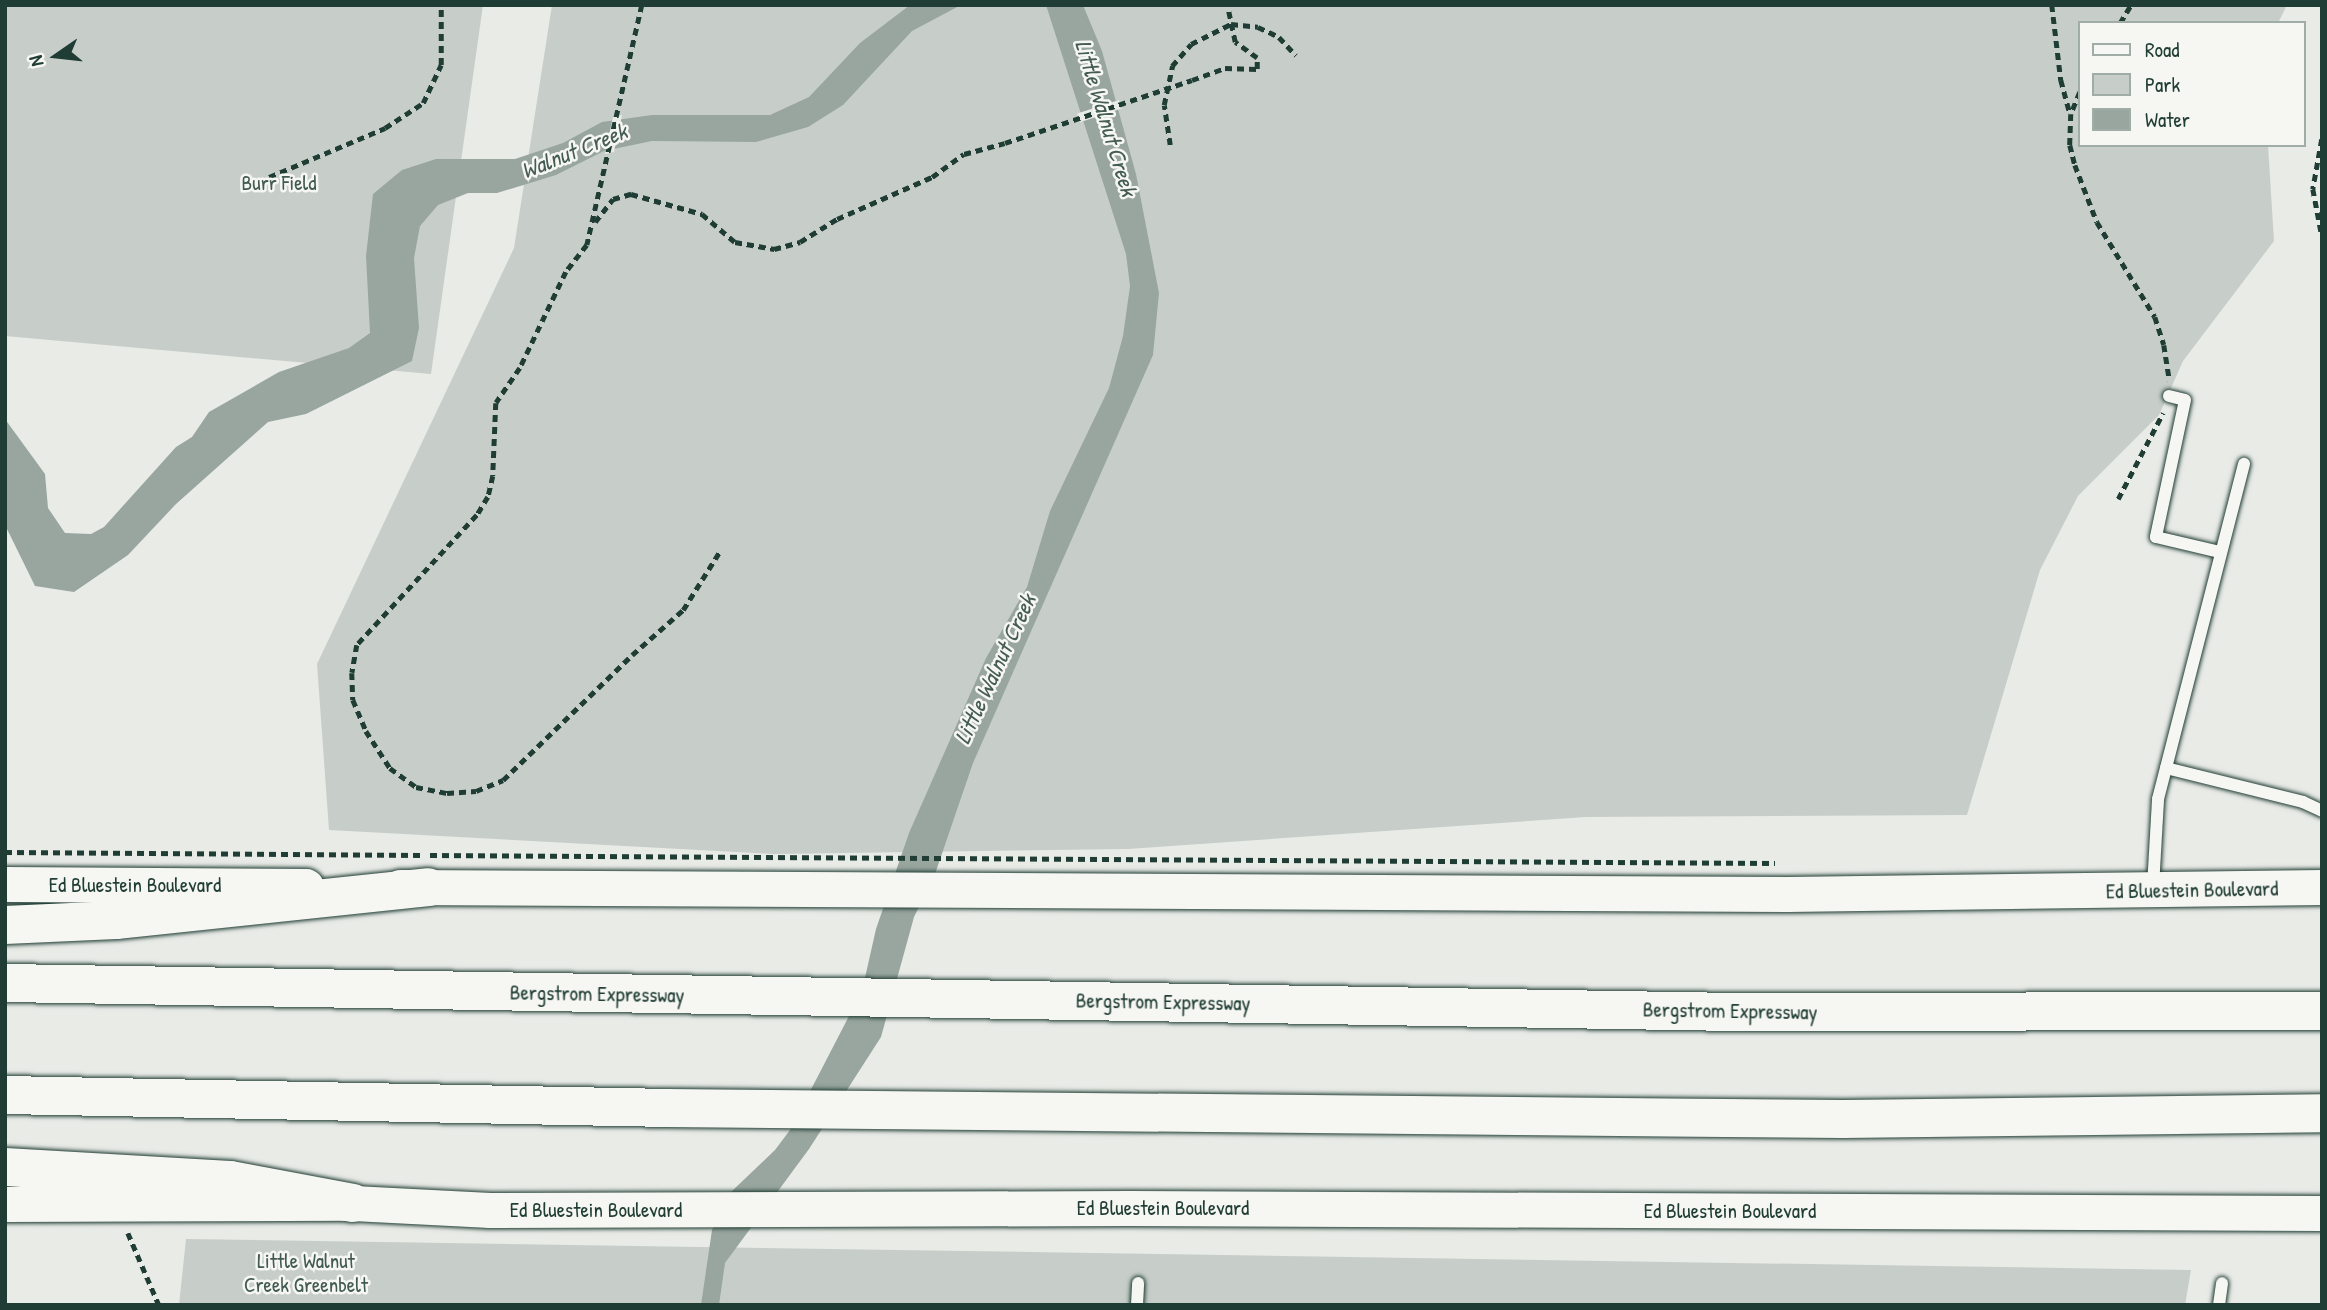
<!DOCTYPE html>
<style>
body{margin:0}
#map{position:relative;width:2327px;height:1310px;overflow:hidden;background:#e9ebe7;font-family:"Patrick Hand",sans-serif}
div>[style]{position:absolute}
.green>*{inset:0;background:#c7cec9}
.water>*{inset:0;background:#99a6a0}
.pier>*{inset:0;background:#e9ebe7;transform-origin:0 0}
.path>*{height:4.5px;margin-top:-2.25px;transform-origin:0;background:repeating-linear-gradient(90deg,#1f3d34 0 7px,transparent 0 12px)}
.roads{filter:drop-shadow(0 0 2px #1f3d34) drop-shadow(0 0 2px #1f3d34)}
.lane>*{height:12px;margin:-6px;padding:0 6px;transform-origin:6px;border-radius:6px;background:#f6f6f2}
.secondary>*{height:35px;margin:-17.5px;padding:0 17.5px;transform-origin:17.5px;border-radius:17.5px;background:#f6f6f2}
.highway>*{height:38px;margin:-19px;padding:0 19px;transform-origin:19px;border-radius:19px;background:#f6f6f2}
.path-bridge>*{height:4.5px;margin-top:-2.25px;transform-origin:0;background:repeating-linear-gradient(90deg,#1f3d34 0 7px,transparent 0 12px)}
span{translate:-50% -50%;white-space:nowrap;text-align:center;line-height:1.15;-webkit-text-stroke:5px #f6f6f2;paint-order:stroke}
.park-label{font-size:21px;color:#415a52}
.street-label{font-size:21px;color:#1f3d34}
.water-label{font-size:23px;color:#445c54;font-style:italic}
.frame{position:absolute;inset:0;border:7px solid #1f3d34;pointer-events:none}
.legend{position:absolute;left:2078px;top:21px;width:228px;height:126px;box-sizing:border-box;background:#f6f6f2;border:2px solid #a0aca6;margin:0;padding:9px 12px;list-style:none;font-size:21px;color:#1f3d34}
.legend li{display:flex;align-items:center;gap:14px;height:35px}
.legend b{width:35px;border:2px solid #a0aca6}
.north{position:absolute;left:21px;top:21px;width:70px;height:70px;-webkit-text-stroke:5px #f6f6f2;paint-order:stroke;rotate:256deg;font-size:19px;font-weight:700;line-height:28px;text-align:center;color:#1f3d34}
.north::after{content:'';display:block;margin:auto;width:24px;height:32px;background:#1f3d34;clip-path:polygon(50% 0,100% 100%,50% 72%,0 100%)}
</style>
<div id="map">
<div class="green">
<i style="clip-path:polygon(5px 5px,483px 5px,431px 374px,5px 336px)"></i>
<i style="clip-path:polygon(552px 5px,2287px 5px,2278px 23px,2080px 23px,2080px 145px,2268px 145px,2274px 241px,2183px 361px,2159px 415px,2078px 496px,2040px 570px,1967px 815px,1586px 817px,1128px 849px,774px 854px,329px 830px,317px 664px,514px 248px)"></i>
<i style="clip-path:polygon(186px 1239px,2191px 1270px,2185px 1305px,179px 1305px)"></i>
</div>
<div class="water">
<i style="clip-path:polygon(910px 5px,961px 5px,912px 31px,843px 105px,808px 127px,756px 142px,652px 141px,604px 151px,556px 175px,497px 193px,468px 193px,438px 205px,420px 226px,414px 258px,419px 328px,412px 361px,306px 414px,268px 422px,176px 504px,128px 555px,74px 592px,35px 586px,5px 525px,5px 419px,45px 474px,48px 508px,65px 533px,91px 534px,104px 527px,176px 447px,192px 437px,209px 412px,279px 372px,349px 348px,370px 333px,366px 256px,373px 194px,402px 170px,436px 159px,515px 159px,563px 143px,602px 122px,652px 115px,770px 115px,809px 97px,860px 43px)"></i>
<i style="clip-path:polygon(1046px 5px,1083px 5px,1102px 51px,1136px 174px,1159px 293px,1153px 355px,973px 763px,935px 874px,914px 917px,881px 1037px,809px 1149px,725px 1263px,719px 1305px,701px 1305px,712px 1230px,731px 1192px,775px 1150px,790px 1130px,862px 991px,876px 929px,909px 833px,986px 658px,1027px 587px,1050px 511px,1109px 388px,1123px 336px,1130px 286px,1126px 254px)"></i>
</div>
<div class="pier">
<i style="left:1119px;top:100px;width:9px;height:44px;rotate:72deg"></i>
<i style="clip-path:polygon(622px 115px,614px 152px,605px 154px,613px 117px)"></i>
</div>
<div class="path">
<i style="left:642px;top:5px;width:246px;rotate:102.9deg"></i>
<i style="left:587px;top:245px;width:34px;rotate:128deg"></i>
<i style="left:566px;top:272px;width:106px;rotate:115.6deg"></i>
<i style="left:520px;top:368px;width:42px;rotate:124.4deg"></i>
<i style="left:496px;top:403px;width:73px;rotate:92.4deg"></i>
<i style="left:493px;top:476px;width:22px;rotate:103deg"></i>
<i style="left:488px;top:497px;width:21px;rotate:121deg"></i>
<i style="left:477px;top:515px;width:177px;rotate:132.7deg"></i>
<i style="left:357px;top:645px;width:28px;rotate:100deg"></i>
<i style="left:352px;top:673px;width:27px;rotate:88deg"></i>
<i style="left:353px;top:700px;width:34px;rotate:67deg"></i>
<i style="left:366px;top:731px;width:44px;rotate:57deg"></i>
<i style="left:390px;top:768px;width:32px;rotate:36deg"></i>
<i style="left:416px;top:787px;width:32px;rotate:11deg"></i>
<i style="left:447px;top:793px;width:29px;rotate:-4deg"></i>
<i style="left:476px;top:791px;width:29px;rotate:-22deg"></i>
<i style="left:503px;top:780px;width:180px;rotate:-44.1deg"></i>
<i style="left:632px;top:655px;width:68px;rotate:-41.4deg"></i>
<i style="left:683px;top:610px;width:70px;rotate:-57.9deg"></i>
<i style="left:2052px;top:5px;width:76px;rotate:83.2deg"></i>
<i style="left:2061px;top:80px;width:34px;rotate:75deg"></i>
<i style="left:2120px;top:23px;width:21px;rotate:-59deg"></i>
<i style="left:1192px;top:80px;width:35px;rotate:-20deg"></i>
<i style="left:1225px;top:68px;width:32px;rotate:2deg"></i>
<i style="left:1257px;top:69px;width:11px;rotate:-90deg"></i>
<i style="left:1257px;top:58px;width:27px;rotate:-144deg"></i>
<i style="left:1235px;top:42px;width:38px;rotate:-102deg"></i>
<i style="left:2080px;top:92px;width:24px;rotate:112deg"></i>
<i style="left:2071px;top:114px;width:31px;rotate:92deg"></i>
<i style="left:2070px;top:145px;width:21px;rotate:76deg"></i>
<i style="left:2075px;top:165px;width:61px;rotate:68.9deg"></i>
<i style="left:2097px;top:222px;width:111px;rotate:58.6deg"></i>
<i style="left:2155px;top:317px;width:29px;rotate:72deg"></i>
<i style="left:2164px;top:345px;width:36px;rotate:81deg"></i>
<i style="left:2322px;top:139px;width:51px;rotate:100.2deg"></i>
<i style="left:2313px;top:189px;width:48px;rotate:79.2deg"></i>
<i style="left:1170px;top:145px;width:40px;rotate:-98.5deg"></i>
<i style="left:1164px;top:105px;width:40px;rotate:-78deg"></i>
<i style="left:1172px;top:66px;width:29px;rotate:-49deg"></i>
<i style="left:1191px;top:44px;width:45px;rotate:-26.6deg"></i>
<i style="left:1231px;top:24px;width:27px;rotate:6deg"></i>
<i style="left:1258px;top:27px;width:23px;rotate:25deg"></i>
<i style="left:1279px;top:37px;width:25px;rotate:47deg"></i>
<i style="left:269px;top:177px;width:126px;rotate:-22.9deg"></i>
<i style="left:385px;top:128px;width:45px;rotate:-33.3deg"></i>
<i style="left:423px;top:103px;width:42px;rotate:-64.7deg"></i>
<i style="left:441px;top:65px;width:60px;rotate:-90deg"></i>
<i style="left:595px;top:222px;width:29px;rotate:-52deg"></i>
<i style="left:613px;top:199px;width:19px;rotate:-16deg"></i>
<i style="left:631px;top:194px;width:74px;rotate:15.7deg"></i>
<i style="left:702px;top:214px;width:43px;rotate:40.3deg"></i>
<i style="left:735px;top:242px;width:40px;rotate:10deg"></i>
<i style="left:774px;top:249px;width:27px;rotate:-15deg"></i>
<i style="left:800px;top:242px;width:44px;rotate:-31.9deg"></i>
<i style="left:837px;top:219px;width:104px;rotate:-23.9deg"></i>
<i style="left:932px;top:177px;width:39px;rotate:-36deg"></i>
<i style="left:964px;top:154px;width:42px;rotate:-15deg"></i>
<i style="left:2118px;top:499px;width:97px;rotate:-62.4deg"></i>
<i style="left:5px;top:852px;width:416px;rotate:0.4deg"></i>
<i style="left:430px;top:855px;width:1345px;rotate:0.34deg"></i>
<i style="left:128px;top:1233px;width:78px;rotate:66.7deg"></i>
</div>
<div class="roads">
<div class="lane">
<i style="left:2169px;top:396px;width:16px;rotate:14deg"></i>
<i style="left:2185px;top:400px;width:140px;rotate:102deg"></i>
<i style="left:2156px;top:537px;width:66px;rotate:13.2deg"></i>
<i style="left:2166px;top:768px;width:141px;rotate:13.9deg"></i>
<i style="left:2303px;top:802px;width:21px;rotate:25deg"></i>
<i style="left:2153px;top:887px;width:88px;rotate:-86.7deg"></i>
<i style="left:2158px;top:799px;width:346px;rotate:-75.6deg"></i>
<i style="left:1137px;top:1305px;width:22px;rotate:-87deg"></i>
<i style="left:2219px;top:1305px;width:22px;rotate:-82deg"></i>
</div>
<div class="secondary">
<i style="left:5px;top:884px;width:301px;rotate:0.4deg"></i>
<i style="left:400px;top:887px;width:1387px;rotate:0.29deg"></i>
<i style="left:1787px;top:894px;width:535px;rotate:-0.75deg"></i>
<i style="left:5px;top:1204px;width:348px;rotate:-0.2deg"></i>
<i style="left:353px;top:1203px;width:137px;rotate:2.9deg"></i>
<i style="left:490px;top:1210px;width:639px;rotate:-0.18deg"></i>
<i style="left:1129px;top:1208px;width:1193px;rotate:0.24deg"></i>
</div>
<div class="highway">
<i style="left:5px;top:925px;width:111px;rotate:-2.6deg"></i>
<i style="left:116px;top:920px;width:314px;rotate:-6deg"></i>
<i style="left:5px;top:983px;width:1735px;rotate:0.96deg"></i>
<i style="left:1740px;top:1012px;width:582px;rotate:-0.1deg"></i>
<i style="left:5px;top:1095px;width:662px;rotate:1.12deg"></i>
<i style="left:667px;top:1108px;width:1176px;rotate:0.54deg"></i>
<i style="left:1843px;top:1119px;width:479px;rotate:-0.7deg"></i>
<i style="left:5px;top:1167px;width:225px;rotate:3.3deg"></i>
<i style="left:230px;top:1180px;width:125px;rotate:10.6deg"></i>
</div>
</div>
<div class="path-bridge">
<i style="left:1005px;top:143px;width:197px;rotate:-18.6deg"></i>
</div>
<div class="park-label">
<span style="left:279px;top:183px">Burr Field</span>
<span style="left:306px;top:1273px">Little Walnut<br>Creek Greenbelt</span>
</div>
<div class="street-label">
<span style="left:135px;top:885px">Ed Bluestein Boulevard</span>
<span style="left:2192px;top:890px;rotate:-1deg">Ed Bluestein Boulevard</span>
<span style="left:597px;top:994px;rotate:1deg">Bergstrom Expressway</span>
<span style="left:1163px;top:1002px;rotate:1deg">Bergstrom Expressway</span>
<span style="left:1730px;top:1011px;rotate:1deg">Bergstrom Expressway</span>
<span style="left:1163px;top:1208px">Ed Bluestein Boulevard</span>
<span style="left:596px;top:1210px">Ed Bluestein Boulevard</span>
<span style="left:1730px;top:1211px">Ed Bluestein Boulevard</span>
</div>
<div class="water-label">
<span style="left:1106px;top:118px;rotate:73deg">Little Walnut Creek</span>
<span style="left:574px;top:151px;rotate:-22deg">Walnut Creek</span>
<span style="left:995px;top:669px;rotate:-65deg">Little Walnut Creek</span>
</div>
<div class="frame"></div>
<ul class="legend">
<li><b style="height:9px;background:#f6f6f2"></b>Road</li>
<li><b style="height:19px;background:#c7cec9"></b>Park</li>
<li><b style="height:19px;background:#99a6a0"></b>Water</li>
</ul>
<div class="north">N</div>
</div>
